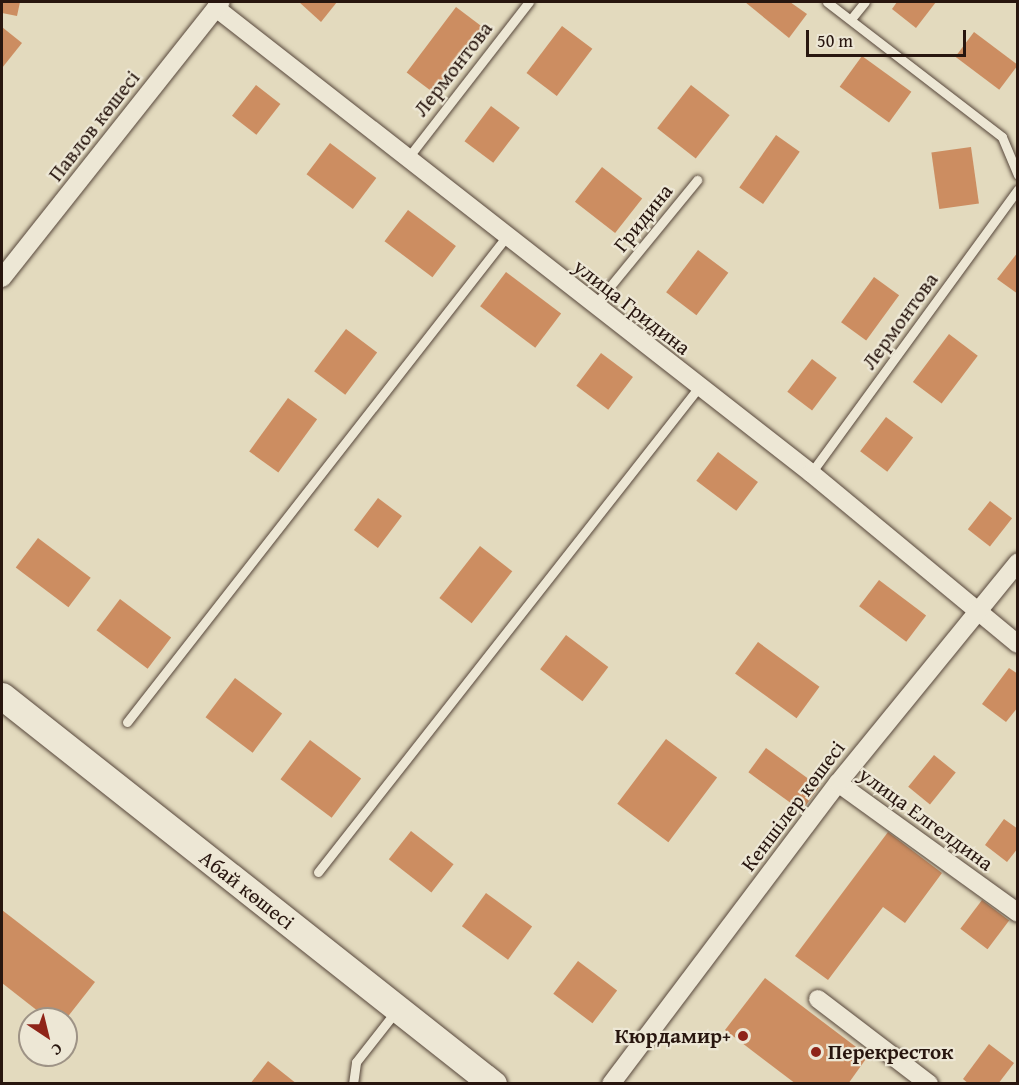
<!DOCTYPE html>
<meta charset="utf-8">
<style>
body{margin:0}
#map{position:relative;width:1019px;height:1085px;overflow:hidden;background:#e3dabe;font-family:"Gentium Book Plus",serif}
div>[style]{position:absolute}
.building>*{inset:0;background:#cc8d61;transform-origin:0 0}
.roads{filter:drop-shadow(0 0 2px #57473b) drop-shadow(0 0 2px #57473b)}
.service>*{height:9px;margin:-4.5px;padding:0 4.5px;transform-origin:4.5px;border-radius:4.5px;background:#ede7d5}
.minor>*{height:18px;margin:-9px;padding:0 9px;transform-origin:9px;border-radius:9px;background:#ede7d5}
.secondary>*{height:27px;margin:-13.5px;padding:0 13.5px;transform-origin:13.5px;border-radius:13.5px;background:#ede7d5}
.dots>*{width:16px;height:16px;translate:-50% -50%;box-sizing:border-box;border:3px solid #ede7d5;border-radius:50%}
span{translate:-50% -50%;white-space:nowrap;text-align:center;line-height:1.15;-webkit-text-stroke:4.5px #ede7d5;paint-order:stroke}
.street-label{font-size:21px;color:#28160f}
.poi-label{font-size:21px;color:#28160f;font-weight:700}
.right{translate:-100% -50%;text-align:right}
.left{translate:0 -50%;text-align:left}
.frame{position:absolute;inset:0;border:3px solid #28160f;pointer-events:none}
.north{position:absolute;left:18px;top:1007px;width:60px;height:60px;box-sizing:border-box;background:#ede7d5;border:2px solid #9e9386;border-radius:50%;rotate:145deg;font-size:16px;font-weight:700;line-height:24px;text-align:center;color:#28160f}
.north::after{content:'';display:block;margin:auto;width:21px;height:27px;background:#8f2418;clip-path:polygon(50% 0,100% 100%,50% 72%,0 100%)}
.scale{position:absolute;left:806px;top:30px;width:160px;height:27px;box-sizing:border-box;border:3px solid #28160f;border-top:0;padding-left:8px;font-size:18px;line-height:21px;white-space:nowrap;color:#28160f;-webkit-text-stroke:4px #ede7d5;paint-order:stroke}
</style>
<div id="map">
<div class="building">
<i style="clip-path:polygon(2px 2px,20px 2px,17px 16px,2px 13px)"></i>
<i style="clip-path:polygon(299px 2px,337px 2px,321px 22px)"></i>
<i style="clip-path:polygon(745px 2px,790px 2px,807px 14px,789px 38px)"></i>
<i style="clip-path:polygon(897px 2px,936px 2px,916px 28px,892px 9px)"></i>
<i style="left:456px;top:7px;width:34px;height:82px;rotate:37deg"></i>
<i style="left:562px;top:26px;width:38px;height:59px;rotate:37deg"></i>
<i style="clip-path:polygon(2px 27px,22px 43px,2px 68px)"></i>
<i style="left:974px;top:32px;width:55px;height:31px;rotate:37deg"></i>
<i style="left:862px;top:56px;width:61px;height:38px;rotate:36deg"></i>
<i style="left:256px;top:85px;width:31px;height:39px;rotate:38deg"></i>
<i style="left:691px;top:85px;width:49px;height:55px;rotate:38deg"></i>
<i style="left:491px;top:106px;width:36px;height:44px;rotate:37deg"></i>
<i style="left:776px;top:135px;width:29px;height:64px;rotate:35deg"></i>
<i style="left:330px;top:143px;width:58px;height:39px;rotate:37deg"></i>
<i style="left:971px;top:147px;width:57px;height:40px;rotate:82deg"></i>
<i style="left:602px;top:167px;width:51px;height:44px;rotate:38deg"></i>
<i style="left:408px;top:210px;width:60px;height:39px;rotate:37deg"></i>
<i style="left:698px;top:250px;width:38px;height:53px;rotate:37deg"></i>
<i style="clip-path:polygon(1018px 252px,1018px 294px,997px 279px)"></i>
<i style="left:506px;top:272px;width:69px;height:43px;rotate:37deg"></i>
<i style="left:874px;top:277px;width:31px;height:56px;rotate:36deg"></i>
<i style="left:346px;top:329px;width:39px;height:53px;rotate:37deg"></i>
<i style="left:949px;top:334px;width:36px;height:60px;rotate:37deg"></i>
<i style="left:601px;top:353px;width:40px;height:41px;rotate:37deg"></i>
<i style="left:812px;top:359px;width:31px;height:41px;rotate:37deg"></i>
<i style="left:288px;top:398px;width:36px;height:66px;rotate:36deg"></i>
<i style="left:886px;top:417px;width:34px;height:43px;rotate:37deg"></i>
<i style="left:718px;top:452px;width:50px;height:36px;rotate:37deg"></i>
<i style="left:378px;top:498px;width:30px;height:40px;rotate:37deg"></i>
<i style="left:990px;top:501px;width:28px;height:36px;rotate:38deg"></i>
<i style="left:38px;top:538px;width:66px;height:37px;rotate:37deg"></i>
<i style="left:480px;top:546px;width:41px;height:66px;rotate:38deg"></i>
<i style="left:879px;top:580px;width:59px;height:33px;rotate:37deg"></i>
<i style="left:120px;top:599px;width:64px;height:39px;rotate:37deg"></i>
<i style="left:566px;top:635px;width:53px;height:43px;rotate:37deg"></i>
<i style="left:758px;top:642px;width:76px;height:39px;rotate:36deg"></i>
<i style="clip-path:polygon(1009px 668px,1018px 674px,1018px 707px,1006px 722px,982px 704px)"></i>
<i style="left:235px;top:678px;width:59px;height:49px;rotate:37deg"></i>
<i style="left:666px;top:739px;width:64px;height:81px;rotate:37deg"></i>
<i style="left:310px;top:740px;width:64px;height:49px;rotate:37deg"></i>
<i style="left:766px;top:748px;width:66px;height:30px;rotate:36deg"></i>
<i style="left:934px;top:755px;width:28px;height:41px;rotate:39deg"></i>
<i style="clip-path:polygon(1004px 819px,1018px 829px,1018px 848px,1007px 862px,985px 845px)"></i>
<i style="left:411px;top:831px;width:54px;height:36px;rotate:38deg"></i>
<i style="clip-path:polygon(888px 832px,942px 873px,905px 923px,883px 907px,828px 980px,795px 956px)"></i>
<i style="left:486px;top:893px;width:57px;height:41px;rotate:36deg"></i>
<i style="left:982px;top:900px;width:34px;height:36px;rotate:37deg"></i>
<i style="clip-path:polygon(2px 910px,95px 982px,66px 1019px,48px 1019px,2px 983px)"></i>
<i style="left:578px;top:961px;width:49px;height:41px;rotate:37deg"></i>
<i style="clip-path:polygon(765px 978px,868px 1056px,848px 1084px,796px 1084px,725px 1030px)"></i>
<i style="clip-path:polygon(989px 1044px,1014px 1063px,998px 1084px,969px 1084px,963px 1079px)"></i>
<i style="clip-path:polygon(268px 1061px,297px 1084px,250px 1084px)"></i>
</div>
<div class="roads">
<div class="service">
<i style="left:827px;top:2px;width:221px;rotate:37.6deg"></i>
<i style="left:1002px;top:137px;width:41px;rotate:67.2deg"></i>
<i style="left:851px;top:19px;width:22px;rotate:-51deg"></i>
<i style="left:407px;top:159px;width:199px;rotate:-52.2deg"></i>
<i style="left:594px;top:306px;width:163px;rotate:-50.7deg"></i>
<i style="left:811px;top:473px;width:351px;rotate:-53.9deg"></i>
<i style="left:127px;top:722px;width:616px;rotate:-51.99deg"></i>
<i style="left:318px;top:872px;width:617px;rotate:-51.85deg"></i>
<i style="left:353px;top:1084px;width:22px;rotate:-82deg"></i>
<i style="left:356px;top:1062px;width:65px;rotate:-51.9deg"></i>
</div>
<div class="minor">
<i style="left:216px;top:8px;width:755px;rotate:38.01deg"></i>
<i style="left:811px;top:473px;width:268px;rotate:39.6deg"></i>
<i style="left:2px;top:278px;width:352px;rotate:-51.6deg"></i>
<i style="left:838px;top:783px;width:222px;rotate:35.8deg"></i>
<i style="left:818px;top:999px;width:140px;rotate:37.4deg"></i>
<i style="left:611px;top:1084px;width:377px;rotate:-53deg"></i>
<i style="left:838px;top:783px;width:285px;rotate:-50.8deg"></i>
</div>
<div class="secondary">
<i style="left:2px;top:696px;width:626px;rotate:38.32deg"></i>
</div>
</div>
<div class="dots">
<i style="left:743px;top:1036px;background:#8f2418"></i>
<i style="left:816px;top:1052px;background:#8f2418"></i>
</div>
<div class="street-label">
<span style="left:453px;top:69px;rotate:-52deg">Лермонтова</span>
<span style="left:94px;top:126px;rotate:-52deg">Павлов көшесі</span>
<span style="left:643px;top:218px;rotate:-51deg">Гридина</span>
<span style="left:632px;top:307px;rotate:38deg">улица Гридина</span>
<span style="left:900px;top:321px;rotate:-54deg">Лермонтова</span>
<span style="left:793px;top:806px;rotate:-53deg">Кеншілер көшесі</span>
<span style="left:926px;top:819px;rotate:36deg">улица Елгелдина</span>
<span style="left:247px;top:890px;rotate:38deg">Абай көшесі</span>
</div>
<div class="poi-label">
<span class="right" style="left:731px;top:1036px">Кюрдамир+</span>
<span class="left" style="left:828px;top:1052px">Перекресток</span>
</div>
<div class="frame"></div>
<div class="north">С</div>
<div class="scale">50 m</div>
</div>
